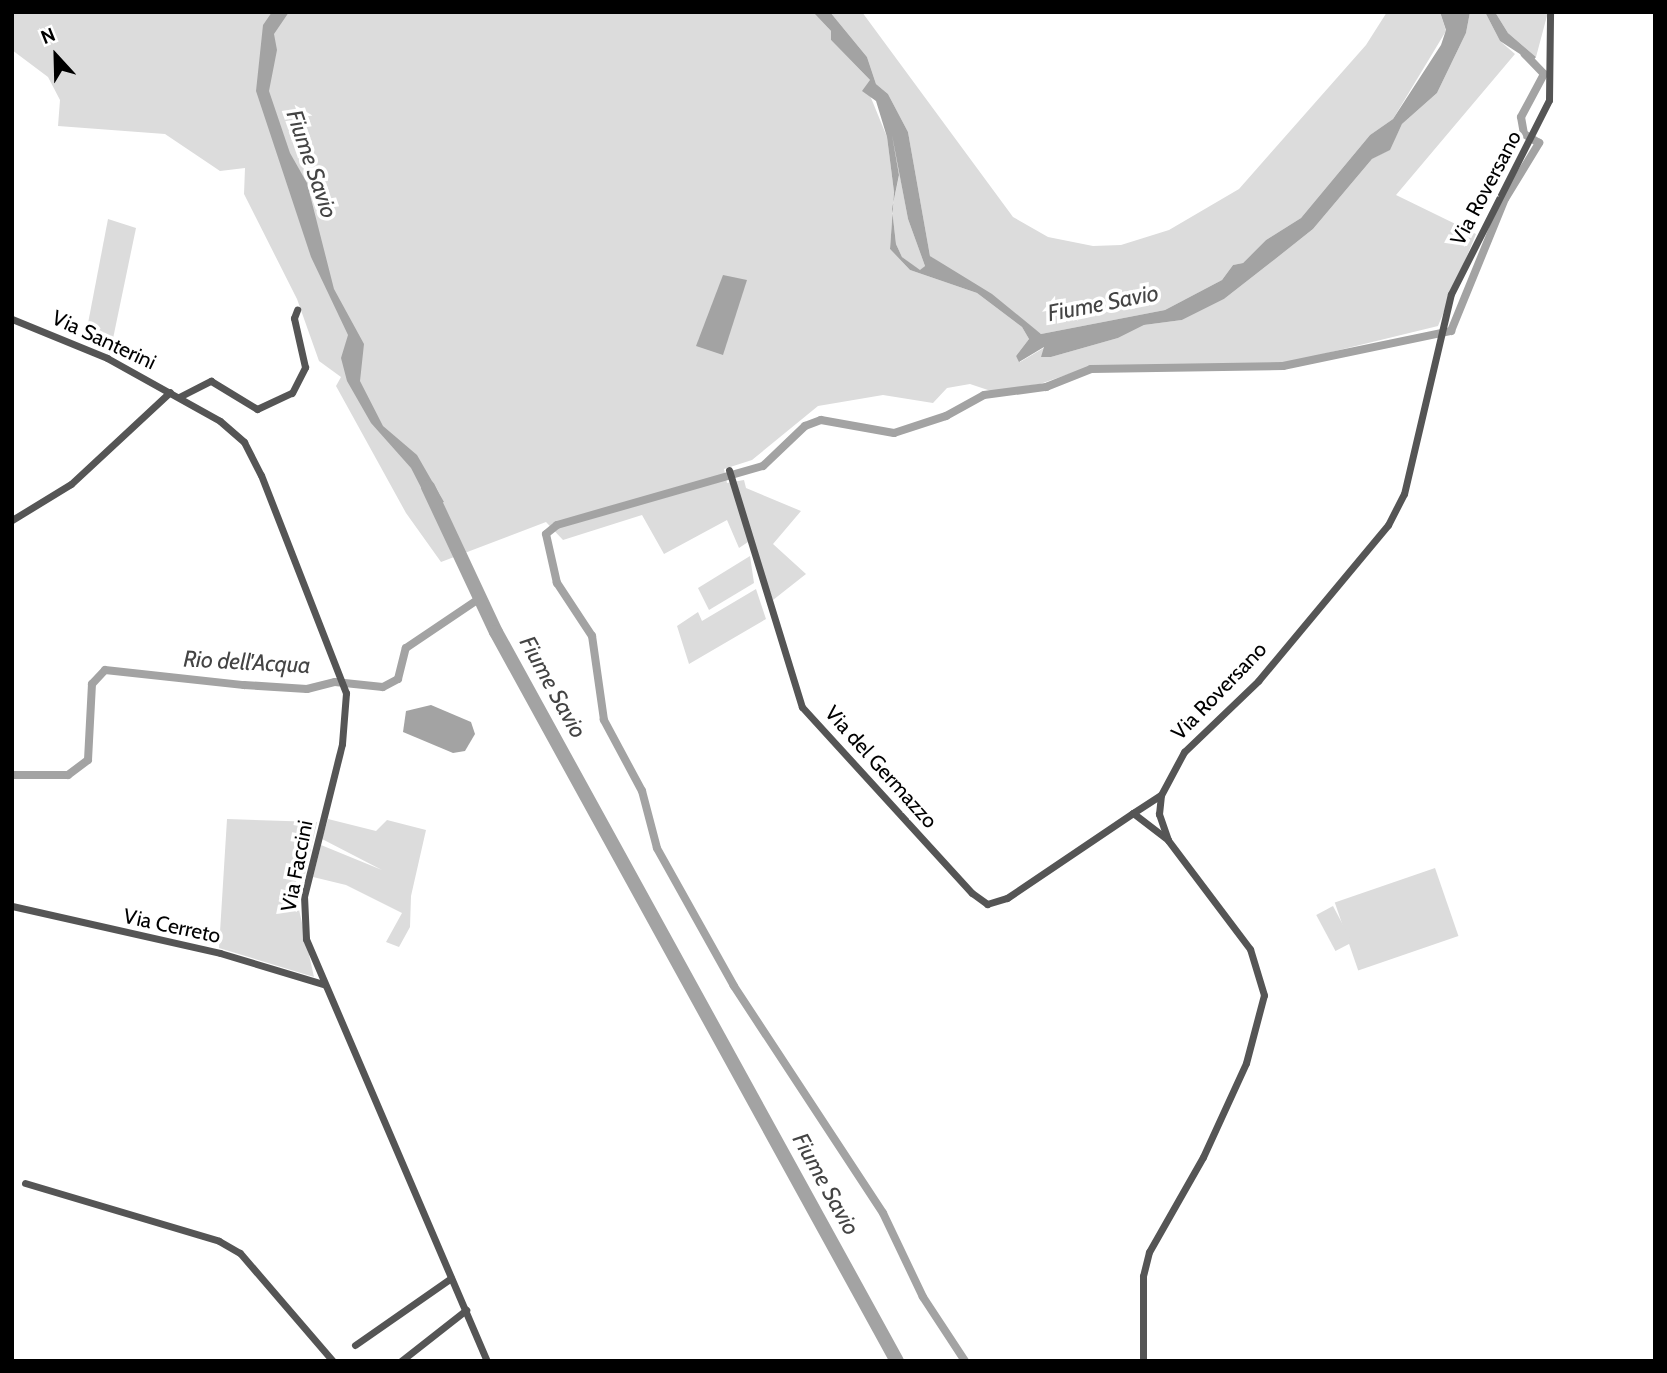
<!DOCTYPE html>
<style>
body{margin:0}
#map{position:relative;width:1667px;height:1373px;overflow:hidden;background:#fff;font-family:Cabin,sans-serif}
div>[style]{position:absolute}
.green>*{inset:0;background:#dcdcdc;transform-origin:0 0}
.water>*{inset:0;background:#a3a3a3}
.canal>*{height:8px;margin:-4px;padding:0 4px;transform-origin:4px;border-radius:4px;background:#a3a3a3}
.river>*{height:14px;margin:-7px;padding:0 7px;transform-origin:7px;border-radius:7px;background:#a3a3a3}
.street>*{height:7px;margin:-3.5px;padding:0 3.5px;transform-origin:3.5px;border-radius:3.5px;background:#555}
span{translate:-50% -50%;white-space:nowrap;text-align:center;line-height:1.15;-webkit-text-stroke:7px #fff;paint-order:stroke}
.street-label{font-size:21px;color:#000}
.water-label{font-size:23px;color:#444;font-style:italic}
.frame{position:absolute;inset:0;border:14px solid #000;pointer-events:none}
.north{position:absolute;left:21px;top:21px;width:70px;height:70px;-webkit-text-stroke:5px #fff;paint-order:stroke;rotate:338deg;font-size:19px;font-weight:700;line-height:28px;text-align:center;color:#000}
.north::after{content:'';display:block;margin:auto;width:24px;height:32px;background:#000;clip-path:polygon(50% 0,100% 100%,50% 72%,0 100%)}
</style>
<div id="map">
<div class="green">
<i style="clip-path:polygon(12px 12px,813px 12px,831px 31px,831px 40px,870px 80px,869px 93px,887px 137px,894px 192px,890px 249px,910px 270px,977px 293px,1022px 327px,1029px 339px,1016px 356px,1020px 362px,1047px 346px,1051px 357px,1118px 338px,1144px 325px,1182px 320px,1224px 299px,1274px 260px,1313px 229px,1372px 159px,1389px 150px,1402px 124px,1437px 93px,1466px 33px,1470px 12px,1485px 12px,1500px 41px,1515px 54px,1396px 195px,1476px 234px,1438px 326px,1282px 364px,1089px 367px,1040px 384px,991px 391px,970px 384px,947px 388px,933px 403px,883px 395px,818px 406px,752px 460px,724px 469px,727px 483px,744px 480px,746px 488px,801px 511px,773px 544px,806px 574px,773px 600px,751px 540px,739px 548px,727px 520px,664px 554px,642px 515px,563px 540px,546px 522px,441px 562px,406px 513px,336px 386px,341px 377px,319px 361px,297px 299px,244px 194px,245px 168px,220px 171px,165px 134px,58px 126px,60px 100px,48px 77px,12px 50px)"></i>
<i style="clip-path:polygon(830px 12px,862px 12px,1013px 217px,1048px 237px,1093px 246px,1121px 245px,1169px 230px,1239px 189px,1366px 45px,1387px 12px,1440px 12px,1446px 31px,1393px 119px,1370px 135px,1301px 218px,1266px 240px,1243px 263px,1233px 265px,1222px 280px,1165px 310px,1041px 334px,930px 256px,908px 132px,888px 94px,876px 84px,867px 57px)"></i>
<i style="clip-path:polygon(1495px 12px,1548px 12px,1536px 57px,1508px 33px)"></i>
<i style="clip-path:polygon(892px 134px,908px 219px,925px 266px,920px 271px,902px 257px,896px 244px,892px 209px,899px 176px)"></i>
<i style="clip-path:polygon(108px 219px,136px 228px,110px 353px,85px 339px)"></i>
<i style="clip-path:polygon(750px 556px,754px 583px,709px 610px,698px 588px)"></i>
<i style="clip-path:polygon(756px 589px,766px 619px,689px 664px,677px 626px,698px 612px,702px 621px)"></i>
<i style="clip-path:polygon(227px 819px,317px 822px,298px 905px,314px 977px,219px 948px)"></i>
<i style="clip-path:polygon(328px 819px,376px 831px,387px 820px,426px 830px,411px 896px,410px 927px,399px 947px,386px 942px,402px 913px,346px 885px,313px 877px,321px 845px,382px 870px,322px 839px)"></i>
<i style="left:1435px;top:868px;width:72px;height:106px;rotate:71deg"></i>
<i style="left:1333px;top:906px;width:41px;height:19px;rotate:62deg"></i>
</div>
<div class="water">
<i style="clip-path:polygon(272px 12px,289px 12px,274px 34px,277px 50px,269px 91px,290px 153px,307px 183px,334px 289px,364px 344px,360px 381px,383px 426px,417px 455px,444px 502px,430px 505px,411px 468px,371px 423px,347px 381px,341px 358px,348px 335px,311px 257px,256px 91px,263px 25px)"></i>
<i style="clip-path:polygon(evenodd,813px 12px,830px 12px,867px 57px,876px 84px,888px 94px,908px 132px,930px 256px,992px 294px,1041px 334px,1165px 310px,1222px 280px,1233px 265px,1243px 263px,1266px 240px,1301px 218px,1370px 135px,1393px 119px,1441px 45px,1446px 30px,1440px 12px,1470px 12px,1466px 33px,1437px 93px,1402px 124px,1390px 150px,1372px 159px,1313px 229px,1274px 260px,1224px 299px,1182px 320px,1144px 325px,1118px 338px,1051px 357px,1041px 357px,1044px 347px,1019px 362px,1016px 356px,1029px 339px,1022px 327px,977px 293px,910px 270px,890px 249px,894px 192px,887px 137px,876px 101px,862px 91px,870px 80px,831px 40px,831px 31px,813px 12px,892px 135px,908px 219px,925px 266px,920px 270px,902px 257px,896px 244px,892px 209px,899px 175px,892px 135px)"></i>
<i style="clip-path:polygon(1485px 12px,1495px 12px,1508px 33px,1536px 57px,1532px 62px,1500px 41px)"></i>
<i style="clip-path:polygon(723px 275px,747px 280px,723px 355px,696px 346px)"></i>
<i style="clip-path:polygon(431px 705px,471px 722px,475px 734px,465px 751px,453px 753px,403px 732px,406px 711px)"></i>
</div>
<div class="canal">
<i style="left:12px;top:775px;width:56px"></i>
<i style="left:68px;top:775px;width:25px;rotate:-37deg"></i>
<i style="left:88px;top:760px;width:76px;rotate:-87deg"></i>
<i style="left:92px;top:684px;width:19px;rotate:-47deg"></i>
<i style="left:105px;top:670px;width:140px;rotate:6.2deg"></i>
<i style="left:244px;top:685px;width:63px;rotate:3.6deg"></i>
<i style="left:307px;top:689px;width:29px;rotate:-14deg"></i>
<i style="left:335px;top:682px;width:48px;rotate:5.9deg"></i>
<i style="left:383px;top:687px;width:17px;rotate:-28deg"></i>
<i style="left:398px;top:679px;width:32px;rotate:-76deg"></i>
<i style="left:406px;top:648px;width:89px;rotate:-34deg"></i>
<i style="left:965px;top:1361px;width:77px;rotate:-123.3deg"></i>
<i style="left:923px;top:1297px;width:93px;rotate:-115.5deg"></i>
<i style="left:883px;top:1213px;width:272px;rotate:-123.3deg"></i>
<i style="left:734px;top:986px;width:158px;rotate:-119.2deg"></i>
<i style="left:657px;top:848px;width:59px;rotate:-104.7deg"></i>
<i style="left:642px;top:791px;width:81px;rotate:-118.2deg"></i>
<i style="left:604px;top:720px;width:85px;rotate:-98.1deg"></i>
<i style="left:592px;top:636px;width:64px;rotate:-123.4deg"></i>
<i style="left:557px;top:583px;width:50px;rotate:-102.7deg"></i>
<i style="left:546px;top:534px;width:14px;rotate:-39deg"></i>
<i style="left:557px;top:525px;width:214px;rotate:-16deg"></i>
<i style="left:763px;top:466px;width:58px;rotate:-43.6deg"></i>
<i style="left:805px;top:426px;width:17px;rotate:-21deg"></i>
<i style="left:821px;top:420px;width:74px;rotate:10.1deg"></i>
<i style="left:894px;top:433px;width:55px;rotate:-18.1deg"></i>
<i style="left:946px;top:416px;width:43px;rotate:-28.9deg"></i>
<i style="left:984px;top:395px;width:63px;rotate:-7.4deg"></i>
<i style="left:1046px;top:387px;width:48px;rotate:-21.8deg"></i>
<i style="left:1091px;top:369px;width:192px;rotate:-0.9deg"></i>
<i style="left:1283px;top:366px;width:172px;rotate:-11.8deg"></i>
<i style="left:1451px;top:331px;width:143px;rotate:-67.8deg"></i>
<i style="left:1505px;top:199px;width:66px;rotate:-58.7deg"></i>
<i style="left:1539px;top:143px;width:17px;rotate:-149deg"></i>
<i style="left:1524px;top:134px;width:17px;rotate:-100deg"></i>
<i style="left:1521px;top:117px;width:49px;rotate:-61.9deg"></i>
<i style="left:1544px;top:74px;width:28px;rotate:-134deg"></i>
</div>
<div class="river">
<i style="left:428px;top:487px;width:160px;rotate:64.9deg"></i>
<i style="left:496px;top:632px;width:832px;rotate:61.19deg"></i>
</div>
<div class="street">
<i style="left:12px;top:319px;width:103px;rotate:22.3deg"></i>
<i style="left:107px;top:358px;width:129px;rotate:29.1deg"></i>
<i style="left:220px;top:421px;width:32px;rotate:41deg"></i>
<i style="left:244px;top:442px;width:37px;rotate:63deg"></i>
<i style="left:261px;top:475px;width:234px;rotate:68.7deg"></i>
<i style="left:346px;top:693px;width:51px;rotate:94.5deg"></i>
<i style="left:342px;top:744px;width:157px;rotate:104deg"></i>
<i style="left:304px;top:896px;width:43px;rotate:87.3deg"></i>
<i style="left:306px;top:939px;width:459px;rotate:66.8deg"></i>
<i style="left:179px;top:397px;width:36px;rotate:-27deg"></i>
<i style="left:211px;top:381px;width:54px;rotate:31.3deg"></i>
<i style="left:257px;top:409px;width:38px;rotate:-25deg"></i>
<i style="left:292px;top:393px;width:29px;rotate:-63deg"></i>
<i style="left:305px;top:367px;width:50px;rotate:-102.7deg"></i>
<i style="left:294px;top:318px;width:9px;rotate:-69deg"></i>
<i style="left:729px;top:470px;width:248px;rotate:72.9deg"></i>
<i style="left:802px;top:707px;width:252px;rotate:47.6deg"></i>
<i style="left:972px;top:893px;width:19px;rotate:36deg"></i>
<i style="left:987px;top:904px;width:21px;rotate:-17deg"></i>
<i style="left:1007px;top:898px;width:152px;rotate:-34deg"></i>
<i style="left:1133px;top:813px;width:44px;rotate:37.6deg"></i>
<i style="left:12px;top:520px;width:69px;rotate:-31.4deg"></i>
<i style="left:71px;top:484px;width:135px;rotate:-42.9deg"></i>
<i style="left:1133px;top:813px;width:33px;rotate:-33deg"></i>
<i style="left:12px;top:906px;width:213px;rotate:12.7deg"></i>
<i style="left:220px;top:953px;width:108px;rotate:16.8deg"></i>
<i style="left:25px;top:1183px;width:202px;rotate:16.6deg"></i>
<i style="left:219px;top:1241px;width:24px;rotate:30deg"></i>
<i style="left:240px;top:1253px;width:143px;rotate:49.3deg"></i>
<i style="left:355px;top:1345px;width:117px;rotate:-34.9deg"></i>
<i style="left:401px;top:1361px;width:83px;rotate:-38.1deg"></i>
<i style="left:1143px;top:1361px;width:85px;rotate:-90deg"></i>
<i style="left:1143px;top:1276px;width:25px;rotate:-76deg"></i>
<i style="left:1149px;top:1252px;width:109px;rotate:-60.4deg"></i>
<i style="left:1203px;top:1157px;width:103px;rotate:-65.4deg"></i>
<i style="left:1246px;top:1063px;width:70px;rotate:-75.2deg"></i>
<i style="left:1264px;top:995px;width:48px;rotate:-106.9deg"></i>
<i style="left:1250px;top:949px;width:136px;rotate:-127deg"></i>
<i style="left:1168px;top:840px;width:28px;rotate:-109deg"></i>
<i style="left:1159px;top:814px;width:19px;rotate:-84deg"></i>
<i style="left:1161px;top:795px;width:49px;rotate:-61.9deg"></i>
<i style="left:1184px;top:752px;width:103px;rotate:-43.8deg"></i>
<i style="left:1258px;top:681px;width:203px;rotate:-50.2deg"></i>
<i style="left:1388px;top:525px;width:35px;rotate:-63deg"></i>
<i style="left:1404px;top:494px;width:205px;rotate:-76.8deg"></i>
<i style="left:1451px;top:294px;width:217px;rotate:-63.2deg"></i>
<i style="left:1549px;top:100px;width:88px;rotate:-89.3deg"></i>
</div>
<div class="street-label">
<span style="left:1486px;top:188px;rotate:-62deg">Via Roversano</span>
<span style="left:104px;top:340px;rotate:25deg">Via Santerini</span>
<span style="left:1219px;top:691px;rotate:-46deg">Via Roversano</span>
<span style="left:881px;top:767px;rotate:48deg">Via del Germazzo</span>
<span style="left:297px;top:866px;rotate:-79deg">Via Faccini</span>
<span style="left:172px;top:926px;rotate:12deg">Via Cerreto</span>
</div>
<div class="water-label">
<span style="left:312px;top:164px;rotate:71deg">Fiume Savio</span>
<span style="left:1103px;top:303px;rotate:-11deg">Fiume Savio</span>
<span style="left:247px;top:662px;rotate:3deg">Rio dell'Acqua</span>
<span style="left:553px;top:687px;rotate:61deg">Fiume Savio</span>
<span style="left:826px;top:1184px;rotate:61deg">Fiume Savio</span>
</div>
<div class="frame"></div>
<div class="north">N</div>
</div>
